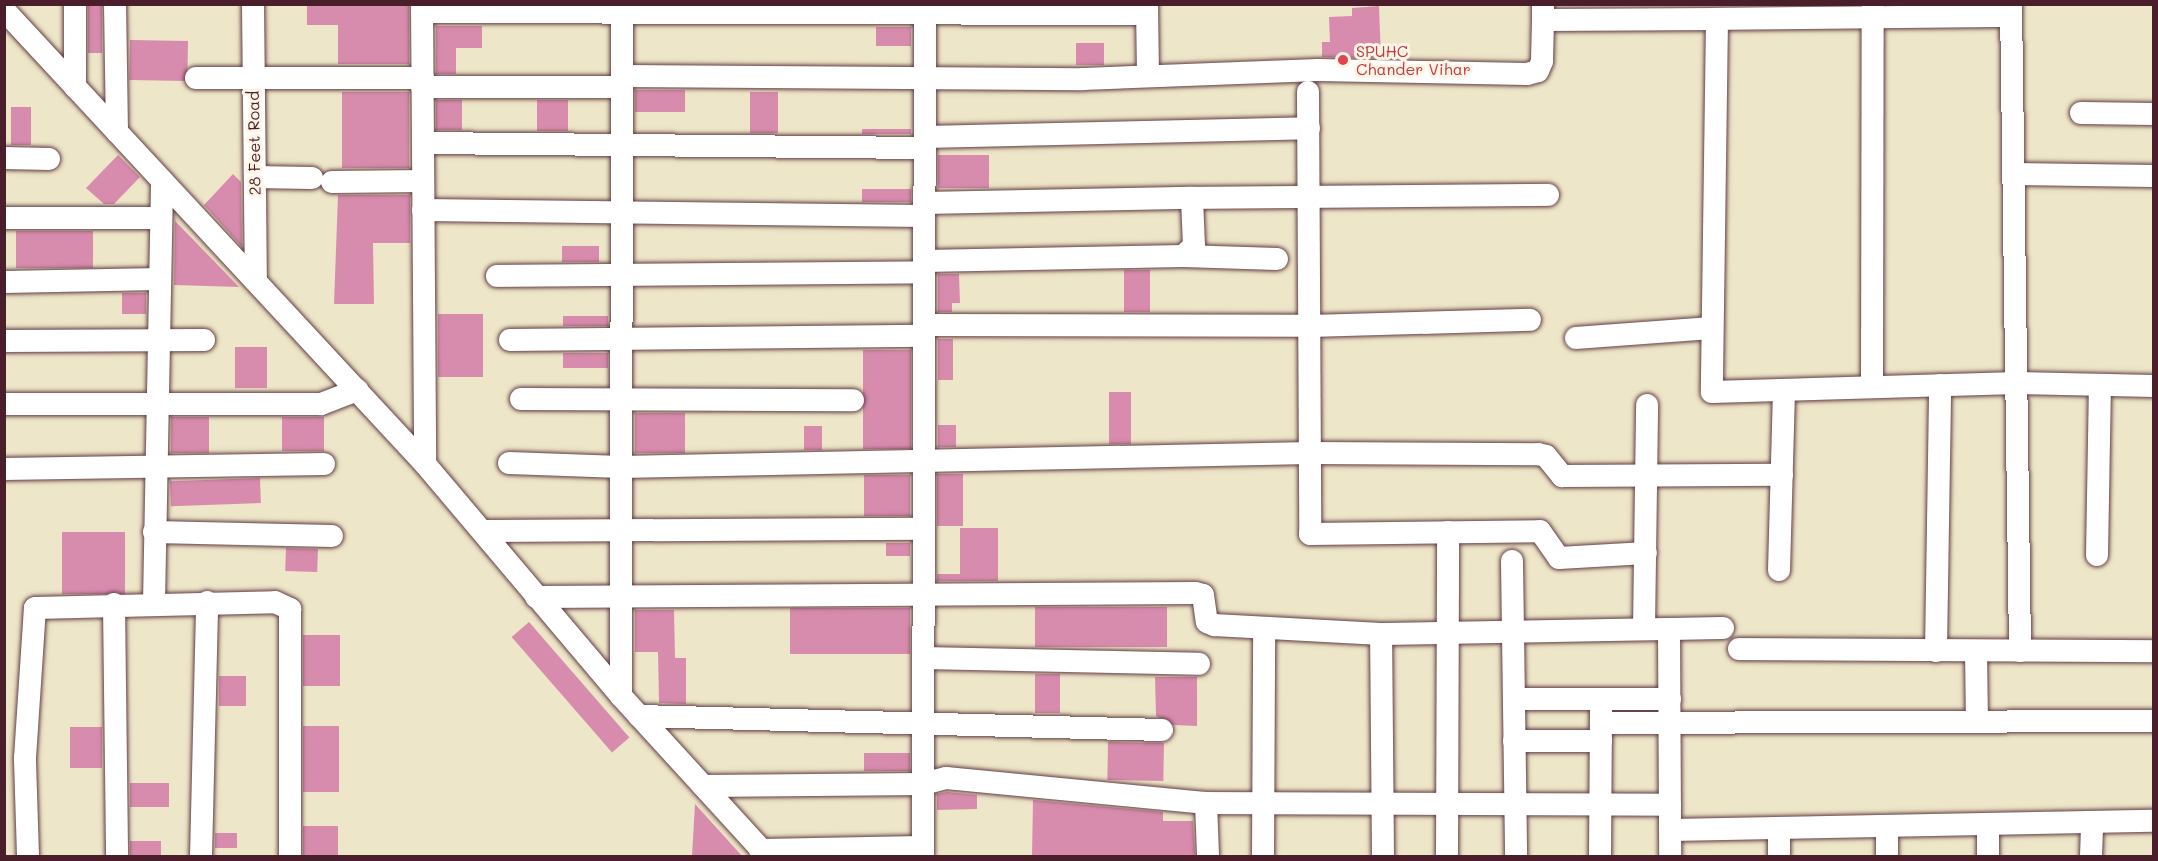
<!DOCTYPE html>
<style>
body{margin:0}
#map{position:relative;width:2158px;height:861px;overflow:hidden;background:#eee6c8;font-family:Mali,sans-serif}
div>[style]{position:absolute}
.building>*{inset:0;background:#d88cad;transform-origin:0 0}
.roads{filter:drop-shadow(0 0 2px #633d43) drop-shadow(0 0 2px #633d43)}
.minor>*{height:22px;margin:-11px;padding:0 11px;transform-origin:11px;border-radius:11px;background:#fff}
.dots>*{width:16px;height:16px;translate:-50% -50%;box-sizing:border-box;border:3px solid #fcf5e5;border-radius:50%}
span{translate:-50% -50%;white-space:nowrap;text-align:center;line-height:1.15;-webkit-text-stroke:6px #fcf5e5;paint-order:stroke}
.health-label{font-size:16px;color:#be3a42}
.left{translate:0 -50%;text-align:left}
.street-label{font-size:16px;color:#4a1f2b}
.frame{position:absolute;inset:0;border:6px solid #4a1f2b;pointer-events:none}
</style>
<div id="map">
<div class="building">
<i style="left:88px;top:4px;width:14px;height:49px"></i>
<i style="clip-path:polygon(307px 4px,409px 4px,409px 64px,338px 64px,338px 25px,307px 25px)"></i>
<i style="clip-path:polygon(1379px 6px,1381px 58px,1322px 57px,1322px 42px,1330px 42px,1329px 17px,1352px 16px,1352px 8px)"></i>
<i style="clip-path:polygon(436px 26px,482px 26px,482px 48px,456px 48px,456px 74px,436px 74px)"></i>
<i style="left:876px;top:27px;width:35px;height:19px"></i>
<i style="left:130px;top:40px;width:58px;height:40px;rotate:1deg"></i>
<i style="left:1076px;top:43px;width:28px;height:22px"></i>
<i style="left:635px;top:90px;width:50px;height:22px"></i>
<i style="left:342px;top:92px;width:67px;height:76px"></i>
<i style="left:750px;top:92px;width:28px;height:41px"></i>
<i style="left:436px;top:100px;width:26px;height:30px"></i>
<i style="left:537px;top:100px;width:31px;height:31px"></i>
<i style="left:11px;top:107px;width:20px;height:38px"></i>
<i style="left:862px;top:129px;width:49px;height:5px"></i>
<i style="clip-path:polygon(118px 155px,140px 177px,114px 204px,104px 204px,86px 188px)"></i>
<i style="left:989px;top:155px;width:33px;height:51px;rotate:90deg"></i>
<i style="clip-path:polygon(233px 174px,241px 182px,242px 247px,204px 205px)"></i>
<i style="left:862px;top:189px;width:49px;height:13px"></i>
<i style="clip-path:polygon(338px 195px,410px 195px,410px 243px,373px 243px,374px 304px,334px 304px)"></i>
<i style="clip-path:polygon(175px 221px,180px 226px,239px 287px,174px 285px)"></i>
<i style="left:16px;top:231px;width:77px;height:37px"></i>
<i style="left:562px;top:246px;width:37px;height:16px"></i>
<i style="left:1150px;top:270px;width:42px;height:26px;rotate:90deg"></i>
<i style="clip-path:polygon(938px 274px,959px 274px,960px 303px,952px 303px,952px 312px,938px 312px)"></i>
<i style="left:122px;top:293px;width:24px;height:21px"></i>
<i style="left:438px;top:314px;width:45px;height:63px"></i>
<i style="left:608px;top:316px;width:10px;height:45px;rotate:90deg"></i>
<i style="left:938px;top:339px;width:15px;height:41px"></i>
<i style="left:235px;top:347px;width:32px;height:41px"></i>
<i style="left:863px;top:350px;width:48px;height:99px"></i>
<i style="left:563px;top:353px;width:45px;height:15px"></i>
<i style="left:1109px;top:392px;width:22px;height:52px"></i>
<i style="left:635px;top:413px;width:50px;height:40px"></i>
<i style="left:171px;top:417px;width:38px;height:36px"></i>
<i style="left:282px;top:417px;width:42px;height:34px"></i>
<i style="left:938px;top:425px;width:18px;height:22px"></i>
<i style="left:804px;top:426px;width:18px;height:24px"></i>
<i style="left:937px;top:474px;width:26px;height:52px"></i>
<i style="left:910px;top:475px;width:41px;height:46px;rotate:90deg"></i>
<i style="left:260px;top:478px;width:25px;height:90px;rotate:88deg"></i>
<i style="clip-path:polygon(960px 528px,998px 528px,998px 581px,937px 581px,937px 574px,960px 574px)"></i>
<i style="left:62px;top:532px;width:63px;height:62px"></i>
<i style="left:886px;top:543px;width:24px;height:13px"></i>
<i style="left:286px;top:548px;width:32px;height:23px;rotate:2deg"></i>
<i style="left:1035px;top:607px;width:132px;height:40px"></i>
<i style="left:910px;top:608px;width:46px;height:120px;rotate:90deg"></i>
<i style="clip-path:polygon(635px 610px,674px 610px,675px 658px,686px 658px,686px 704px,659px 703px,658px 652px,635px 652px)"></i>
<i style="left:529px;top:622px;width:153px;height:23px;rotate:49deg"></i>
<i style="left:303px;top:635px;width:37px;height:51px"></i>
<i style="left:1035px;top:674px;width:25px;height:39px"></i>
<i style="left:219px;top:676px;width:27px;height:30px"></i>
<i style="clip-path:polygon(1155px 677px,1197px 677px,1197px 726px,1174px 725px,1156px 716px)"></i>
<i style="left:303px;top:726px;width:36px;height:66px"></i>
<i style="left:70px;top:727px;width:32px;height:41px"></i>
<i style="left:1108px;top:742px;width:56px;height:38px;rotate:1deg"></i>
<i style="left:864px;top:753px;width:46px;height:18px"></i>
<i style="left:169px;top:783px;width:24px;height:39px;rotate:90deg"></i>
<i style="clip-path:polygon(947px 792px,977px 795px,977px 809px,937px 810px,937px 794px)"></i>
<i style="clip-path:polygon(1033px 800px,1163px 812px,1163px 821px,1193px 821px,1195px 856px,1032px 856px)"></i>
<i style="clip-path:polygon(695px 804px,742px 856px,692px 856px)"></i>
<i style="left:338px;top:826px;width:30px;height:35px;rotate:90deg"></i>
<i style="left:215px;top:833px;width:22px;height:15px"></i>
<i style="left:130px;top:841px;width:31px;height:15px"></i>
</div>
<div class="roads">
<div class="minor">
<i style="left:75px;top:4px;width:83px;rotate:90deg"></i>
<i style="left:115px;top:4px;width:128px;rotate:89.1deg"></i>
<i style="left:253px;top:4px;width:277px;rotate:89.4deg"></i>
<i style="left:422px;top:4px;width:460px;rotate:89.6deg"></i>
<i style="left:1147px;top:4px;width:72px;rotate:89.2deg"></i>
<i style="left:1543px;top:4px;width:16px;rotate:90deg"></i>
<i style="left:1543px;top:20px;width:174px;rotate:-0.3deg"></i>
<i style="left:1717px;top:19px;width:373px;rotate:90.8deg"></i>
<i style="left:1712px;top:392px;width:305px;rotate:-1.7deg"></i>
<i style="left:2017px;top:383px;width:137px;rotate:1.3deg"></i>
<i style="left:2011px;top:4px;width:647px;rotate:89.2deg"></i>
<i style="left:4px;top:10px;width:619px;rotate:47.16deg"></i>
<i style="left:425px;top:464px;width:304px;rotate:49.8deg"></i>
<i style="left:621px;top:696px;width:217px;rotate:47.6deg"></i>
<i style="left:422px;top:12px;width:725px;rotate:0.16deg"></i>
<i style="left:1717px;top:19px;width:294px;rotate:-0.6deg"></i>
<i style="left:622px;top:76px;width:461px;rotate:0.4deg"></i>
<i style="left:1083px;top:79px;width:235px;rotate:-2.2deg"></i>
<i style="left:1318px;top:70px;width:209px;rotate:1.1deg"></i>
<i style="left:1527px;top:74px;width:11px;rotate:-15deg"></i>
<i style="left:1538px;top:71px;width:11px;rotate:-68deg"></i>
<i style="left:1542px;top:61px;width:41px;rotate:-88.6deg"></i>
<i style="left:196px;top:78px;width:227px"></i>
<i style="left:422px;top:87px;width:200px"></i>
<i style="left:1308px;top:92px;width:442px;rotate:89.7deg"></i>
<i style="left:1310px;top:534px;width:230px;rotate:-0.7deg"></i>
<i style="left:1540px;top:531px;width:33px;rotate:55deg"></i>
<i style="left:1559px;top:558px;width:87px;rotate:-3.3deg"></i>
<i style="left:2081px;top:113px;width:73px;rotate:0.8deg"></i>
<i style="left:925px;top:137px;width:384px;rotate:-1.3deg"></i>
<i style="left:423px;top:143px;width:501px;rotate:0.57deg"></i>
<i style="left:4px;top:158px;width:45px;rotate:1.3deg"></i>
<i style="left:2014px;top:174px;width:140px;rotate:0.8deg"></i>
<i style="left:255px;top:177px;width:57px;rotate:1deg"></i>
<i style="left:332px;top:182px;width:91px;rotate:-0.6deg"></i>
<i style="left:924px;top:203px;width:268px;rotate:-1.1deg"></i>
<i style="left:423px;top:210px;width:501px;rotate:0.69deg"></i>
<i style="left:4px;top:218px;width:157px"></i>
<i style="left:1183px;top:256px;width:94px;rotate:1.8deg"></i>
<i style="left:924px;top:261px;width:259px;rotate:-1.1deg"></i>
<i style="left:1183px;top:256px;width:15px;rotate:-42deg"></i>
<i style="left:1194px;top:246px;width:48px;rotate:-92.4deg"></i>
<i style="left:1192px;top:198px;width:356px;rotate:-0.5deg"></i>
<i style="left:497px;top:276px;width:427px;rotate:-0.5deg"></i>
<i style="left:4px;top:282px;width:156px;rotate:-1.1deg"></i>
<i style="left:924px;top:325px;width:386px;rotate:0.1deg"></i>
<i style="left:1310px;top:326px;width:220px;rotate:-1.6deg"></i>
<i style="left:1576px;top:338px;width:135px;rotate:-4.2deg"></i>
<i style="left:510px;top:340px;width:414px;rotate:-0.6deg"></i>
<i style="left:4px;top:341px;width:200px;rotate:-0.3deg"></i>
<i style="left:1872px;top:387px;width:383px;rotate:-89.9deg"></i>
<i style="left:521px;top:399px;width:332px;rotate:0.2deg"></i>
<i style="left:4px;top:404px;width:317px"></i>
<i style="left:321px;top:404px;width:39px;rotate:-21deg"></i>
<i style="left:509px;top:463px;width:112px;rotate:2deg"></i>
<i style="left:621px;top:467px;width:689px;rotate:-1.16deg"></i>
<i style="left:1310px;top:453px;width:228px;rotate:0.3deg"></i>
<i style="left:1538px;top:454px;width:8px;rotate:14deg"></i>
<i style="left:1546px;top:456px;width:26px;rotate:51deg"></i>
<i style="left:1562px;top:476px;width:220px;rotate:-0.3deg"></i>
<i style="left:4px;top:469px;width:320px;rotate:-0.9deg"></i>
<i style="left:485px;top:531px;width:438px;rotate:-0.3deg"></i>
<i style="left:154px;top:532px;width:178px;rotate:1.3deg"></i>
<i style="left:2097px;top:555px;width:167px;rotate:-89deg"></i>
<i style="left:1512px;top:561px;width:295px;rotate:89.2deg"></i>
<i style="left:1779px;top:570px;width:180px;rotate:-88.4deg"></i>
<i style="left:536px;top:597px;width:659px;rotate:-0.35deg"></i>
<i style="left:1195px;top:593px;width:8px;rotate:14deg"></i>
<i style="left:1203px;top:595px;width:27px;rotate:82deg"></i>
<i style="left:1207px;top:622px;width:8px;rotate:23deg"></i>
<i style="left:1214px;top:625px;width:167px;rotate:3.1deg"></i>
<i style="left:154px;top:603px;width:422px;rotate:-88.9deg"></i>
<i style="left:114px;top:604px;width:252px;rotate:89.3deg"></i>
<i style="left:1644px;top:629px;width:224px;rotate:-89.2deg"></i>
<i style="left:1669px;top:629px;width:54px;rotate:-1.1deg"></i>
<i style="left:1739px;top:649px;width:415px;rotate:0.3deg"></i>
<i style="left:1936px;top:651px;width:266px;rotate:-89.1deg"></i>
<i style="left:1976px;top:651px;width:71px;rotate:89.2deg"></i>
<i style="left:923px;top:658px;width:276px;rotate:1.2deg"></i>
<i style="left:621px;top:696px;width:692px;rotate:-89.92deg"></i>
<i style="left:1514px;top:699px;width:156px"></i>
<i style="left:639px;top:716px;width:523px;rotate:1.53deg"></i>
<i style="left:1601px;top:723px;width:553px;rotate:-0.21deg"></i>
<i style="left:1514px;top:741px;width:87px"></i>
<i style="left:703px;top:786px;width:220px;rotate:-0.5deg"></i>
<i style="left:923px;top:784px;width:24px;rotate:-15deg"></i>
<i style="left:946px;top:778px;width:261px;rotate:5.5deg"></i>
<i style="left:1206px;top:803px;width:464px;rotate:0.2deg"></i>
<i style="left:1206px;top:803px;width:53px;rotate:87.8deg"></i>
<i style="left:1988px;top:825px;width:31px;rotate:90deg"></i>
<i style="left:1887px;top:827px;width:29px;rotate:90deg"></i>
<i style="left:1670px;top:830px;width:484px;rotate:-1.1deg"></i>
<i style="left:760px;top:850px;width:163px;rotate:-1.1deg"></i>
<i style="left:28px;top:856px;width:98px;rotate:-91.8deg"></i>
<i style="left:25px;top:758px;width:150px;rotate:-86.2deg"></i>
<i style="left:35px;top:608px;width:240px;rotate:-1.4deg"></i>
<i style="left:275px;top:602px;width:17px;rotate:25deg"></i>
<i style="left:290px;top:609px;width:247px;rotate:90deg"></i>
<i style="left:201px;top:856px;width:254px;rotate:-88.6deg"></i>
<i style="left:923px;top:856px;width:852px;rotate:-89.87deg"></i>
<i style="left:1263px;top:856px;width:227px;rotate:-89.7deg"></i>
<i style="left:1383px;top:856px;width:222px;rotate:-90.5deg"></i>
<i style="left:1381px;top:634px;width:288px;rotate:-1deg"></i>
<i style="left:1669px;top:629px;width:227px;rotate:89.7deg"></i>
<i style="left:1447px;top:856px;width:324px;rotate:-89.8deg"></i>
<i style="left:1600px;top:856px;width:157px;rotate:-89.6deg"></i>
<i style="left:1779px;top:856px;width:28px;rotate:-90deg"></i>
<i style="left:2091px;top:856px;width:33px;rotate:-88deg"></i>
</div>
</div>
<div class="dots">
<i style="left:1343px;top:60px;background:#e0444e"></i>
</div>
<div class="health-label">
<span class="left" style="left:1356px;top:60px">SPUHC<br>Chander Vihar</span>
</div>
<div class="street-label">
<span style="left:254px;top:143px;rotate:-91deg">28 Feet Road</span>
</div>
<div class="frame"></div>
</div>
